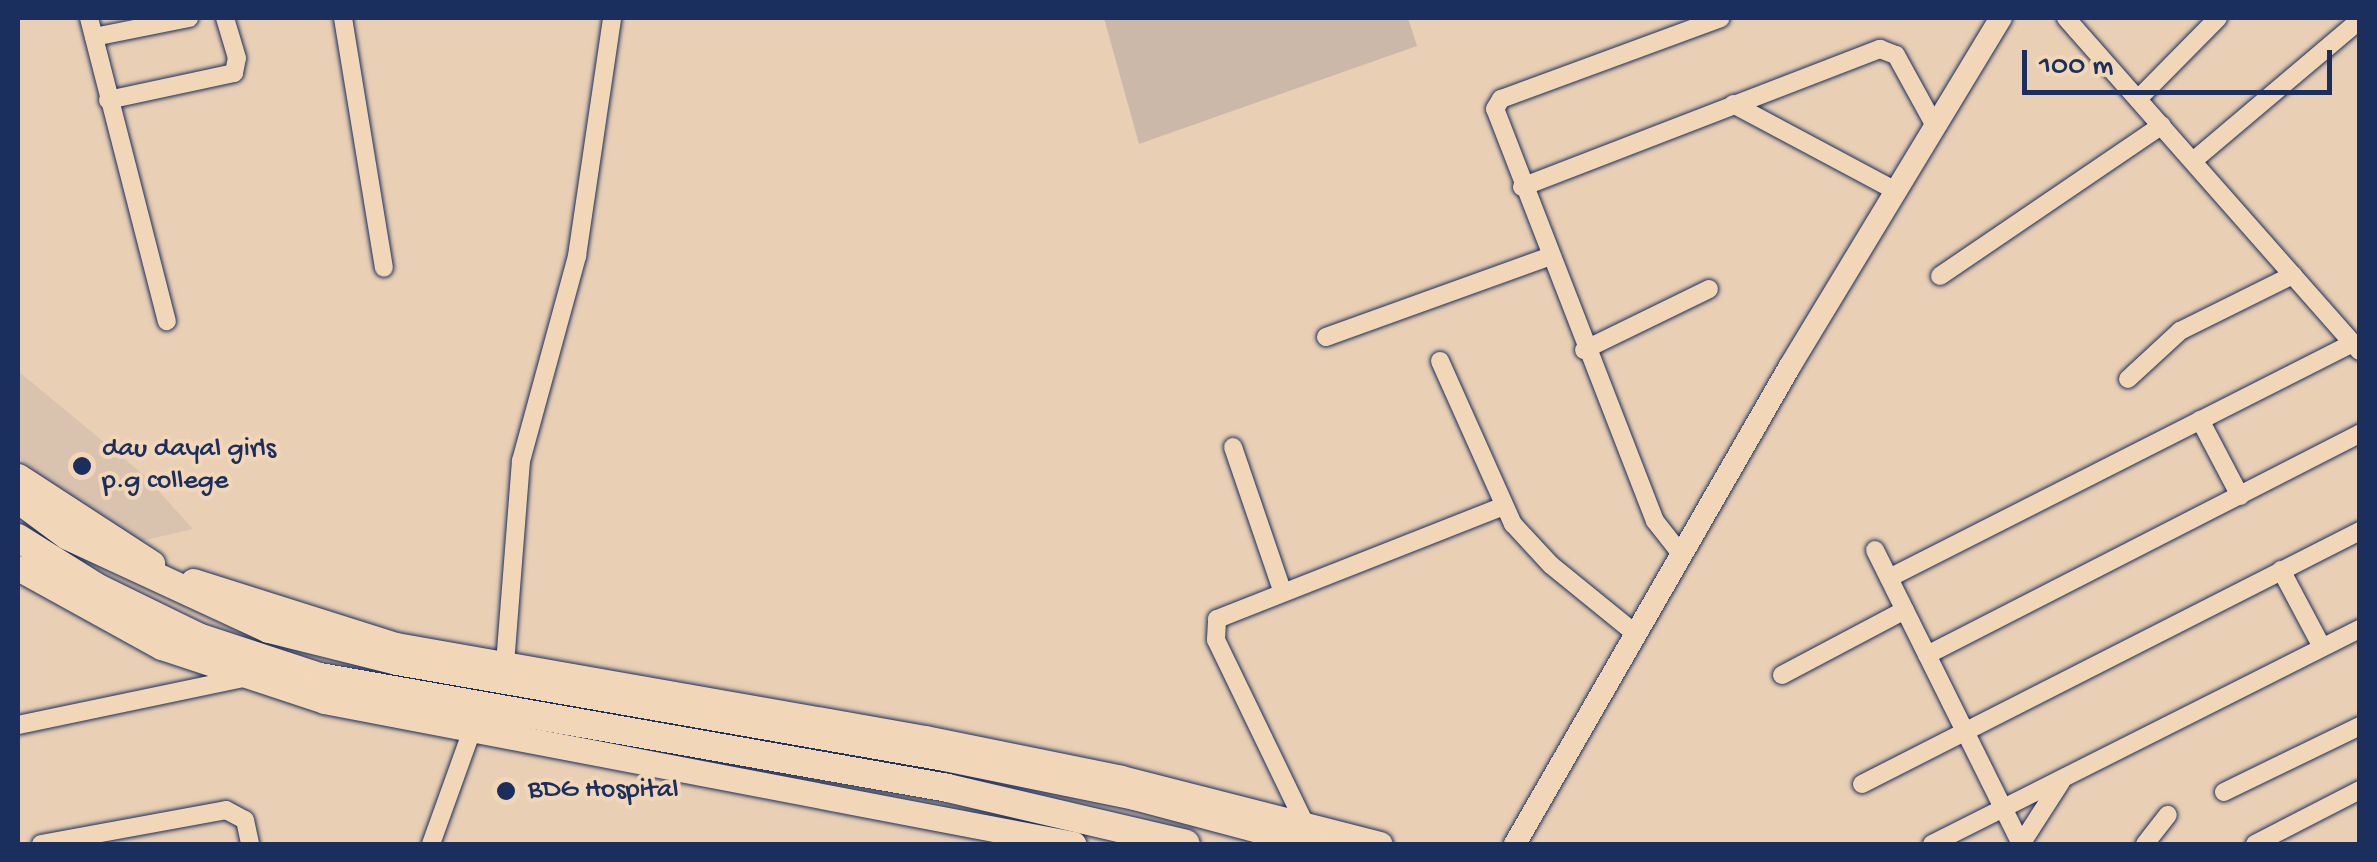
<!DOCTYPE html>
<style>
body{margin:0}
#map{position:relative;width:2377px;height:862px;overflow:hidden;background:#e9cfb4;font-family:"Gochi Hand",sans-serif}
div>[style]{position:absolute}
.built>*{inset:0;background:#dac3ae}
.green>*{inset:0;background:#cbb8a8}
.roads{filter:drop-shadow(0 0 2px #1b2f5e) drop-shadow(0 0 2px #1b2f5e)}
.minor>*{height:18px;margin:-9px;padding:0 9px;transform-origin:9px;border-radius:9px;background:#f2d6b8}
.tertiary>*{height:22px;margin:-11px;padding:0 11px;transform-origin:11px;border-radius:11px;background:#f2d6b8}
.secondary>*{height:25px;margin:-12.5px;padding:0 12.5px;transform-origin:12.5px;border-radius:12.5px;background:#f2d6b8}
.primary>*{height:28px;margin:-14px;padding:0 14px;transform-origin:14px;border-radius:14px;background:#f2d6b8}
.dots>*{width:28px;height:28px;translate:-50% -50%;box-sizing:border-box;border:5px solid #f2d6b8;border-radius:50%}
span{translate:-50% -50%;white-space:nowrap;text-align:center;line-height:1.15;-webkit-text-stroke:8px #f2d6b8;paint-order:stroke}
.poi-label{font-size:28px;color:#1b2f5e}
.left{translate:0 -50%;text-align:left}
.frame{position:absolute;inset:0;border:20px solid #1b2f5e;pointer-events:none}
.scale{position:absolute;left:2022px;top:50px;width:310px;height:45px;box-sizing:border-box;border:5px solid #1b2f5e;border-top:0;padding-left:12px;font-size:30px;line-height:35px;white-space:nowrap;color:#1b2f5e;-webkit-text-stroke:8px #f2d6b8;paint-order:stroke}
</style>
<div id="map">
<div class="built">
<i style="clip-path:polygon(18px 371px,145px 476px,193px 529px,128px 544px,18px 457px)"></i>
</div>
<div class="green">
<i style="clip-path:polygon(1104px 18px,1408px 18px,1417px 46px,1139px 144px)"></i>
</div>
<div class="roads">
<div class="minor">
<i style="left:89px;top:18px;width:313px;rotate:75.6deg"></i>
<i style="left:343px;top:18px;width:253px;rotate:80.7deg"></i>
<i style="left:2066px;top:18px;width:444px;rotate:48.6deg"></i>
<i style="left:94px;top:37px;width:97px;rotate:-11.3deg"></i>
<i style="left:2138px;top:99px;width:114px;rotate:-45.4deg"></i>
<i style="left:108px;top:100px;width:129px;rotate:-12.1deg"></i>
<i style="left:234px;top:73px;width:15px;rotate:-79deg"></i>
<i style="left:237px;top:58px;width:42px;rotate:-106.7deg"></i>
<i style="left:1733px;top:104px;width:185px;rotate:28.1deg"></i>
<i style="left:2193px;top:161px;width:219px;rotate:-40.2deg"></i>
<i style="left:1522px;top:187px;width:384px;rotate:-21.1deg"></i>
<i style="left:1880px;top:49px;width:17px;rotate:21deg"></i>
<i style="left:1896px;top:55px;width:81px;rotate:61.2deg"></i>
<i style="left:1940px;top:276px;width:268px;rotate:-34.2deg"></i>
<i style="left:1326px;top:337px;width:236px;rotate:-19.8deg"></i>
<i style="left:1584px;top:350px;width:139px;rotate:-26deg"></i>
<i style="left:1440px;top:361px;width:179px;rotate:65.9deg"></i>
<i style="left:1513px;top:524px;width:56px;rotate:47.2deg"></i>
<i style="left:1551px;top:565px;width:109px;rotate:39.1deg"></i>
<i style="left:2128px;top:379px;width:71px;rotate:-42.7deg"></i>
<i style="left:2180px;top:331px;width:126px;rotate:-26.4deg"></i>
<i style="left:2200px;top:420px;width:86px;rotate:62.2deg"></i>
<i style="left:1233px;top:447px;width:151px;rotate:71.1deg"></i>
<i style="left:1875px;top:550px;width:328px;rotate:63.6deg"></i>
<i style="left:1681px;top:554px;width:42px;rotate:-128.2deg"></i>
<i style="left:1655px;top:521px;width:442px;rotate:-111.2deg"></i>
<i style="left:1495px;top:109px;width:12px;rotate:-59deg"></i>
<i style="left:1501px;top:99px;width:234px;rotate:-20.2deg"></i>
<i style="left:2281px;top:570px;width:87px;rotate:62deg"></i>
<i style="left:1889px;top:578px;width:520px;rotate:-26.86deg"></i>
<i style="left:1927px;top:655px;width:487px;rotate:-27.1deg"></i>
<i style="left:505px;top:664px;width:204px;rotate:-85.5deg"></i>
<i style="left:521px;top:461px;width:213px;rotate:-74.7deg"></i>
<i style="left:577px;top:256px;width:241px;rotate:-81.6deg"></i>
<i style="left:1782px;top:675px;width:139px;rotate:-27.9deg"></i>
<i style="left:18px;top:725px;width:230px;rotate:-11.8deg"></i>
<i style="left:1862px;top:784px;width:559px;rotate:-26.93deg"></i>
<i style="left:2224px;top:792px;width:151px;rotate:-25.9deg"></i>
<i style="left:1306px;top:826px;width:207px;rotate:-115.8deg"></i>
<i style="left:1216px;top:640px;width:21px;rotate:-87deg"></i>
<i style="left:1217px;top:619px;width:305px;rotate:-21.5deg"></i>
<i style="left:41px;top:844px;width:188px;rotate:-10.4deg"></i>
<i style="left:226px;top:810px;width:21px;rotate:28deg"></i>
<i style="left:245px;top:820px;width:25px;rotate:78deg"></i>
<i style="left:431px;top:844px;width:121px;rotate:-70.2deg"></i>
<i style="left:1932px;top:844px;width:479px;rotate:-26.7deg"></i>
<i style="left:2021px;top:844px;width:74px;rotate:-57.2deg"></i>
<i style="left:2145px;top:844px;width:37px;rotate:-52deg"></i>
<i style="left:2255px;top:844px;width:118px;rotate:-27.2deg"></i>
</div>
<div class="tertiary">
<i style="left:1515px;top:844px;width:551px;rotate:-60.09deg"></i>
<i style="left:1790px;top:366px;width:407px;rotate:-58.8deg"></i>
</div>
<div class="secondary">
<i style="left:18px;top:476px;width:160px;rotate:33deg"></i>
<i style="left:18px;top:568px;width:163px;rotate:28.9deg"></i>
<i style="left:161px;top:647px;width:172px;rotate:18.3deg"></i>
<i style="left:324px;top:701px;width:763px;rotate:10.81deg"></i>
<i style="left:193px;top:581px;width:213px;rotate:17.5deg"></i>
<i style="left:396px;top:645px;width:537px;rotate:9.97deg"></i>
<i style="left:925px;top:738px;width:200px;rotate:11.5deg"></i>
<i style="left:1121px;top:778px;width:267px;rotate:14.3deg"></i>
</div>
<div class="primary">
<i style="left:18px;top:499px;width:62px;rotate:36.5deg"></i>
<i style="left:68px;top:536px;width:221px;rotate:24.8deg"></i>
<i style="left:269px;top:629px;width:132px;rotate:14deg"></i>
<i style="left:397px;top:661px;width:556px;rotate:9.94deg"></i>
<i style="left:945px;top:757px;width:194px;rotate:11.6deg"></i>
<i style="left:1135px;top:796px;width:187px;rotate:14.9deg"></i>
<i style="left:18px;top:538px;width:92px;rotate:32.1deg"></i>
<i style="left:96px;top:587px;width:114px;rotate:26.1deg"></i>
<i style="left:198px;top:637px;width:128px;rotate:18.2deg"></i>
<i style="left:320px;top:677px;width:638px;rotate:10.02deg"></i>
<i style="left:948px;top:788px;width:244px;rotate:13.2deg"></i>
</div>
</div>
<div class="dots">
<i style="left:82px;top:466px;background:#1b2f5e"></i>
<i style="left:506px;top:791px;background:#1b2f5e"></i>
</div>
<div class="poi-label">
<span class="left" style="left:102px;top:466px">dau dayal girls<br>p.g college</span>
<span class="left" style="left:528px;top:791px">BDG Hospital</span>
</div>
<div class="frame"></div>
<div class="scale">100 m</div>
</div>
